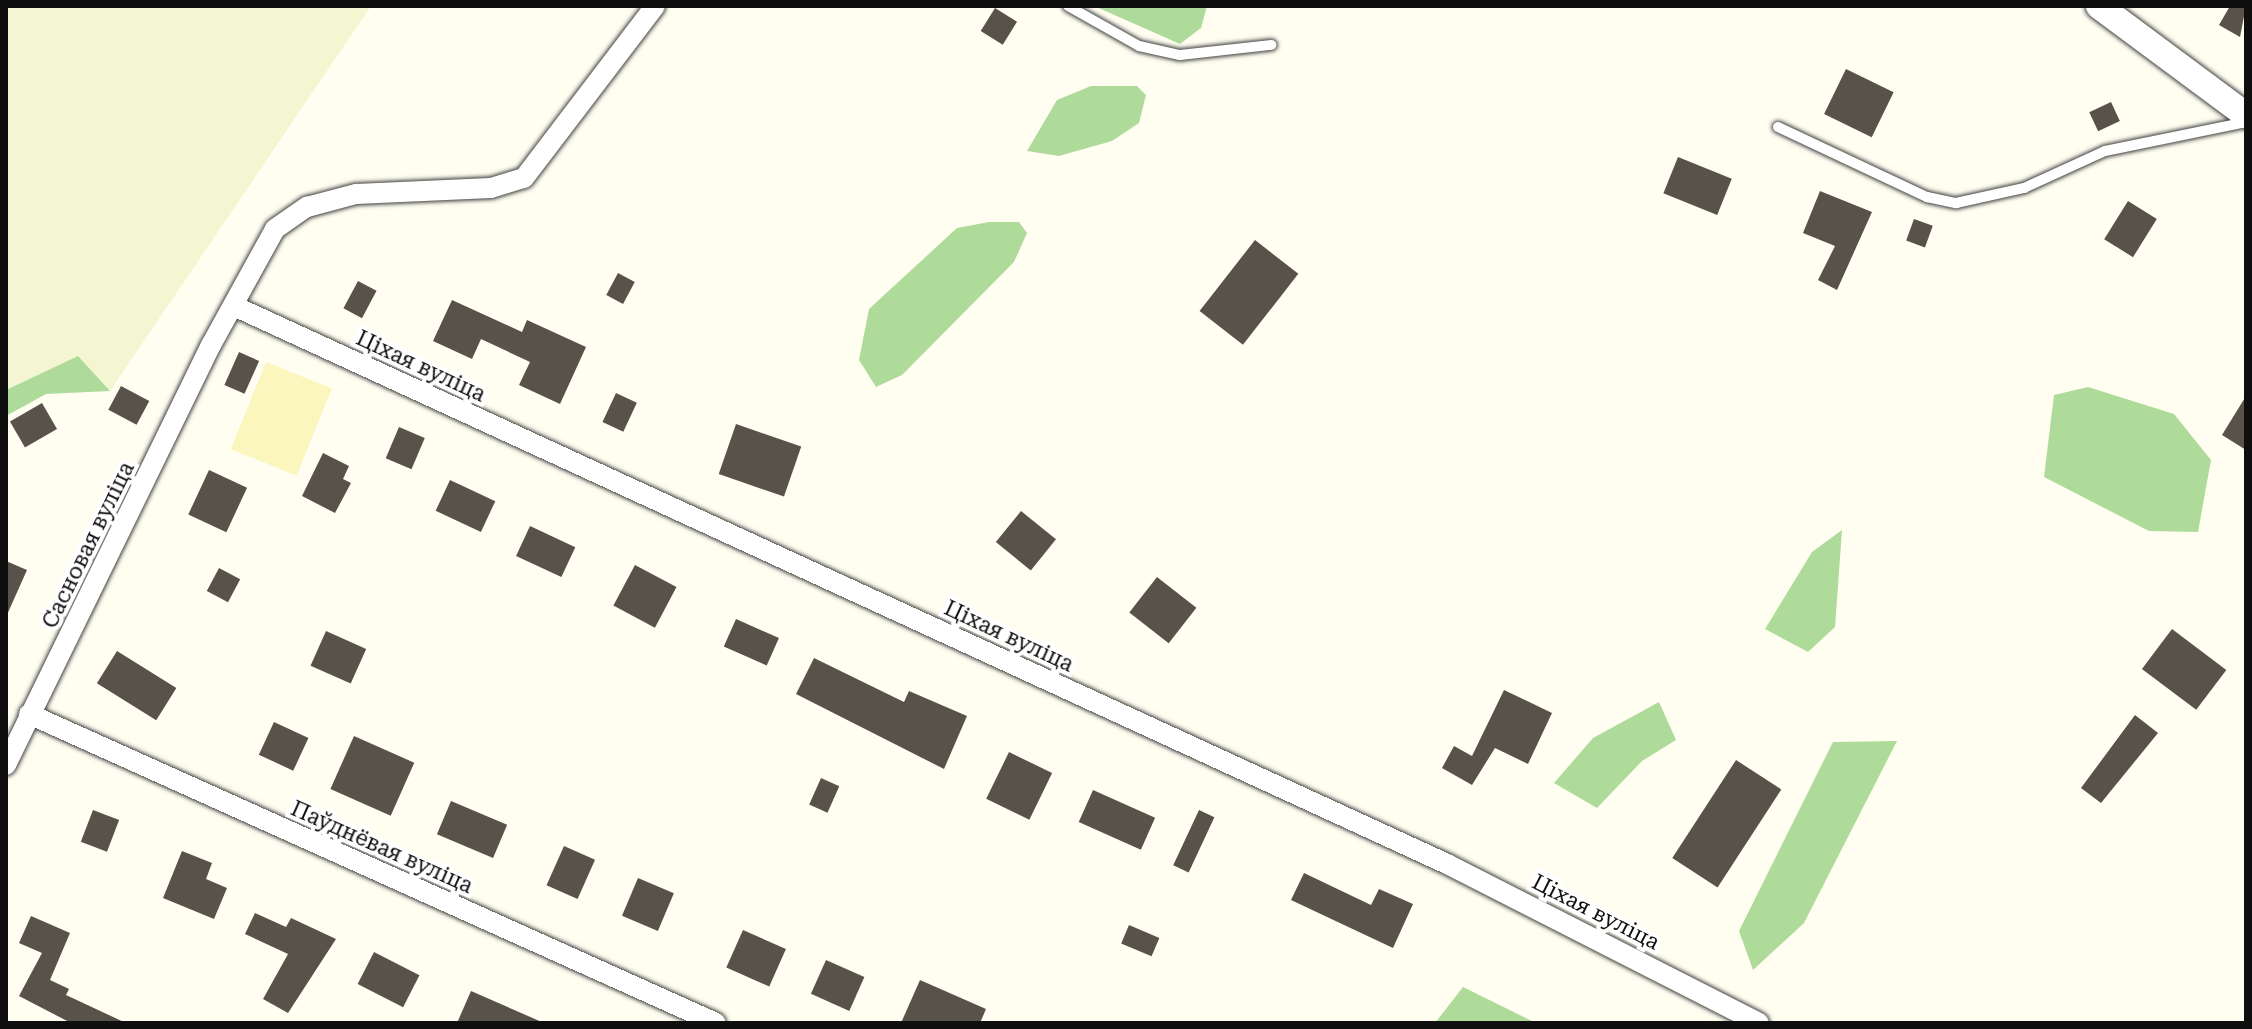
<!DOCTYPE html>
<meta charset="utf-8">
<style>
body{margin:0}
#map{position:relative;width:2252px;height:1029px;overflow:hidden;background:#fffef1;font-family:"Roboto Serif",serif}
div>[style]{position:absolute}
.farmland>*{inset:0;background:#f4f5d1}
.forest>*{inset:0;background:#aedb99}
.sand>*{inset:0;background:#fbf6bd;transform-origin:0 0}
.building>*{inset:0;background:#58524b;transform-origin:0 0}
.roads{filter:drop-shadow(0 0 2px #424242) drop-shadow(0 0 2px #424242)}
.service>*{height:10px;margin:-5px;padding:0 5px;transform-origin:5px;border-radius:5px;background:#fff}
.minor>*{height:20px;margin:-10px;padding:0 10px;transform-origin:10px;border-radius:10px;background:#fff}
.tertiary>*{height:26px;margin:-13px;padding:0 13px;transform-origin:13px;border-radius:13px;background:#fff}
span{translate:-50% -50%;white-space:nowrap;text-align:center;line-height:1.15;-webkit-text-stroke:8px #fff;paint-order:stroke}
.street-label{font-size:22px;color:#0f0f0f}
.frame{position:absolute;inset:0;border:8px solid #0f0f0f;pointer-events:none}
</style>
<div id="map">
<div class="farmland">
<i style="clip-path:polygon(6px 6px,371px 6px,110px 391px,78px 356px,6px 390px)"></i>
</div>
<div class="forest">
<i style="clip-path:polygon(1094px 6px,1207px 6px,1201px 28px,1180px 44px)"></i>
<i style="clip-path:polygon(1091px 86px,1137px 86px,1146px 95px,1139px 123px,1112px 141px,1059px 156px,1027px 151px,1057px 100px)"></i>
<i style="clip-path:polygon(989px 222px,1019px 222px,1027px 233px,1014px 262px,902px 375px,876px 387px,859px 360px,869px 309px,957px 228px)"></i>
<i style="clip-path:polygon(78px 356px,110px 391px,46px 394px,6px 416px,6px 390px)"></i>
<i style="clip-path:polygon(2088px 387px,2174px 414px,2211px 460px,2198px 532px,2149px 531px,2044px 477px,2054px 395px)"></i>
<i style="clip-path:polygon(1842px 530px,1835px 627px,1808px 652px,1765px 629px,1812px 552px)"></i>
<i style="clip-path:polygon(1659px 702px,1676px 740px,1642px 761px,1597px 808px,1554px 783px,1593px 738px)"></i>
<i style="clip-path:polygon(1897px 741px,1804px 923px,1753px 970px,1739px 931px,1833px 742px)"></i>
<i style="clip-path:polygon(1463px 987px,1536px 1023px,1435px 1023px)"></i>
</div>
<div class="sand">
<i style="left:266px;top:362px;width:71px;height:94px;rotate:22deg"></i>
</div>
<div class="building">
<i style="clip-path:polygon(2230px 6px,2246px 6px,2240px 37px,2219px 25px)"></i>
<i style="left:995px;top:8px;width:26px;height:27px;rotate:32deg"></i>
<i style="left:1846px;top:69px;width:53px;height:50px;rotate:26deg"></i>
<i style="left:2111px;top:102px;width:21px;height:24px;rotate:65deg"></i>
<i style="left:1678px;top:157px;width:58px;height:39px;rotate:22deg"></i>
<i style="clip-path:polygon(1820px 191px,1872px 212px,1837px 290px,1818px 280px,1835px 246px,1803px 233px)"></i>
<i style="left:2128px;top:201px;width:34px;height:45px;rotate:32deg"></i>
<i style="left:1914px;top:219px;width:20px;height:23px;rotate:20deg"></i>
<i style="left:1255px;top:240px;width:55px;height:90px;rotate:38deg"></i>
<i style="left:618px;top:273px;width:19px;height:25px;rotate:28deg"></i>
<i style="left:358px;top:281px;width:21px;height:31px;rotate:28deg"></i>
<i style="clip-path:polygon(452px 300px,522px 332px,527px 320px,586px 347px,560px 404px,519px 385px,530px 362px,481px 339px,472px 359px,433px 341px)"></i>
<i style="left:239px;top:352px;width:22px;height:36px;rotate:24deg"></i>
<i style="left:121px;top:386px;width:32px;height:27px;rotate:28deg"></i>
<i style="left:616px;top:393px;width:23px;height:32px;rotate:25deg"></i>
<i style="clip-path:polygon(2246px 396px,2246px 450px,2222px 435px)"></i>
<i style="left:42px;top:403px;width:30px;height:37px;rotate:60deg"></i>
<i style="left:736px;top:424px;width:69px;height:53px;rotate:19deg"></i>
<i style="left:399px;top:427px;width:28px;height:34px;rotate:23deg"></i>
<i style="clip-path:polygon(323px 453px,349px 466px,343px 479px,351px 483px,335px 513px,302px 496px)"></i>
<i style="left:209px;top:470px;width:42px;height:49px;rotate:25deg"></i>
<i style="left:450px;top:480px;width:50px;height:34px;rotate:25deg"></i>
<i style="left:1021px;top:511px;width:45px;height:40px;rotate:39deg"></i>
<i style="left:530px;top:526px;width:50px;height:33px;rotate:25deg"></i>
<i style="clip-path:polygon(6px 561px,27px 570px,6px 617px)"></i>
<i style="left:635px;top:565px;width:47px;height:46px;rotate:28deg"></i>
<i style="left:219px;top:568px;width:24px;height:26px;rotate:28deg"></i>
<i style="left:1157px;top:577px;width:50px;height:45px;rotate:38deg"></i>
<i style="left:736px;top:619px;width:47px;height:30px;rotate:24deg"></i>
<i style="left:2172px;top:629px;width:68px;height:50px;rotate:37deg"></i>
<i style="left:326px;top:631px;width:44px;height:38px;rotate:24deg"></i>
<i style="left:117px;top:651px;width:70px;height:38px;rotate:32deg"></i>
<i style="clip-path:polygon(814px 658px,904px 702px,909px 691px,967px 716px,944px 769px,796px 694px)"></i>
<i style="clip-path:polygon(1504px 690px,1552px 713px,1528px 764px,1495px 748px,1472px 785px,1442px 768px,1454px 746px,1472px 756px)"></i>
<i style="clip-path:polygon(2135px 715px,2158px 733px,2101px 803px,2081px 788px)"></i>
<i style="left:274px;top:722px;width:38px;height:36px;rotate:25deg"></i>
<i style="left:354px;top:736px;width:66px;height:58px;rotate:24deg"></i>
<i style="left:1009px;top:752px;width:48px;height:52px;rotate:26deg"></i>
<i style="left:1736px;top:760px;width:54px;height:117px;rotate:33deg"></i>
<i style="left:821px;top:778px;width:20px;height:29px;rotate:24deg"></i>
<i style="left:1093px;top:790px;width:68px;height:35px;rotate:24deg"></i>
<i style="left:451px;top:801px;width:61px;height:36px;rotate:23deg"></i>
<i style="left:93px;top:810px;width:28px;height:34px;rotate:21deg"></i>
<i style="left:1199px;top:810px;width:17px;height:61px;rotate:25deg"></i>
<i style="left:564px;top:846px;width:34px;height:43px;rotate:24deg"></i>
<i style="clip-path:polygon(182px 851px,212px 863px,206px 879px,227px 888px,214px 919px,163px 898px)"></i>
<i style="clip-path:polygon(1304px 873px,1371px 905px,1379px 889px,1413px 904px,1393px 948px,1291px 900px)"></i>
<i style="left:638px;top:878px;width:39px;height:41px;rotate:23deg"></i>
<i style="clip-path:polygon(255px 913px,286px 927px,291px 918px,336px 939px,288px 1013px,263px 999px,288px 954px,245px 934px)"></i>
<i style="clip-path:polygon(31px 916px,70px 933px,50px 980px,69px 989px,66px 995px,126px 1023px,71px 1023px,19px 996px,42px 953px,19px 943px)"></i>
<i style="left:1129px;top:925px;width:33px;height:20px;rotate:23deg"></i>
<i style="left:743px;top:930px;width:47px;height:41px;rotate:24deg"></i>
<i style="left:374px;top:952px;width:51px;height:36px;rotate:27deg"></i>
<i style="left:826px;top:960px;width:42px;height:37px;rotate:24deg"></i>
<i style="clip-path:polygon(920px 980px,986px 1009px,980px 1023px,901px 1023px)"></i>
<i style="clip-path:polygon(471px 991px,544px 1023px,457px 1023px)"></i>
</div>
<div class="roads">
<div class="service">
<i style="left:1068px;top:6px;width:81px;rotate:29.4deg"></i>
<i style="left:1139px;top:46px;width:42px;rotate:12.4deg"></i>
<i style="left:1180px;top:55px;width:92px;rotate:-6.3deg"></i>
<i style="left:1778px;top:127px;width:165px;rotate:25.2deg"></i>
<i style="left:1927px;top:197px;width:30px;rotate:12deg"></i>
<i style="left:1956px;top:203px;width:70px;rotate:-12.4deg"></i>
<i style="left:2024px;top:188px;width:89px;rotate:-24.6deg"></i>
<i style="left:2105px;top:151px;width:144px;rotate:-11.6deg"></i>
</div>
<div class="minor">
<i style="left:234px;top:306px;width:1335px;rotate:24.7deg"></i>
<i style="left:1447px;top:864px;width:350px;rotate:27deg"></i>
<i style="left:29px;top:714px;width:753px;rotate:24.22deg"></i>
<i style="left:6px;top:765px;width:467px;rotate:-64deg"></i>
<i style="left:211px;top:345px;width:132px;rotate:-61.1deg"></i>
<i style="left:275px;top:229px;width:39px;rotate:-35deg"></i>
<i style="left:307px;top:207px;width:51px;rotate:-14.9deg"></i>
<i style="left:356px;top:194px;width:135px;rotate:-2.5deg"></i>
<i style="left:491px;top:188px;width:34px;rotate:-17deg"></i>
<i style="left:524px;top:178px;width:216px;rotate:-52.7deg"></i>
</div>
<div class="tertiary">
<i style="left:2099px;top:6px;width:183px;rotate:36.6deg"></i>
</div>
</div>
<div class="street-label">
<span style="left:421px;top:366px;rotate:25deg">Ціхая вуліца</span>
<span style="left:88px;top:545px;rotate:-64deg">Сасновая вуліца</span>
<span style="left:1009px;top:636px;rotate:25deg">Ціхая вуліца</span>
<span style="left:382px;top:847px;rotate:24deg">Паўднёвая вуліца</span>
<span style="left:1596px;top:912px;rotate:27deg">Ціхая вуліца</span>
</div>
<div class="frame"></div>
</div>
